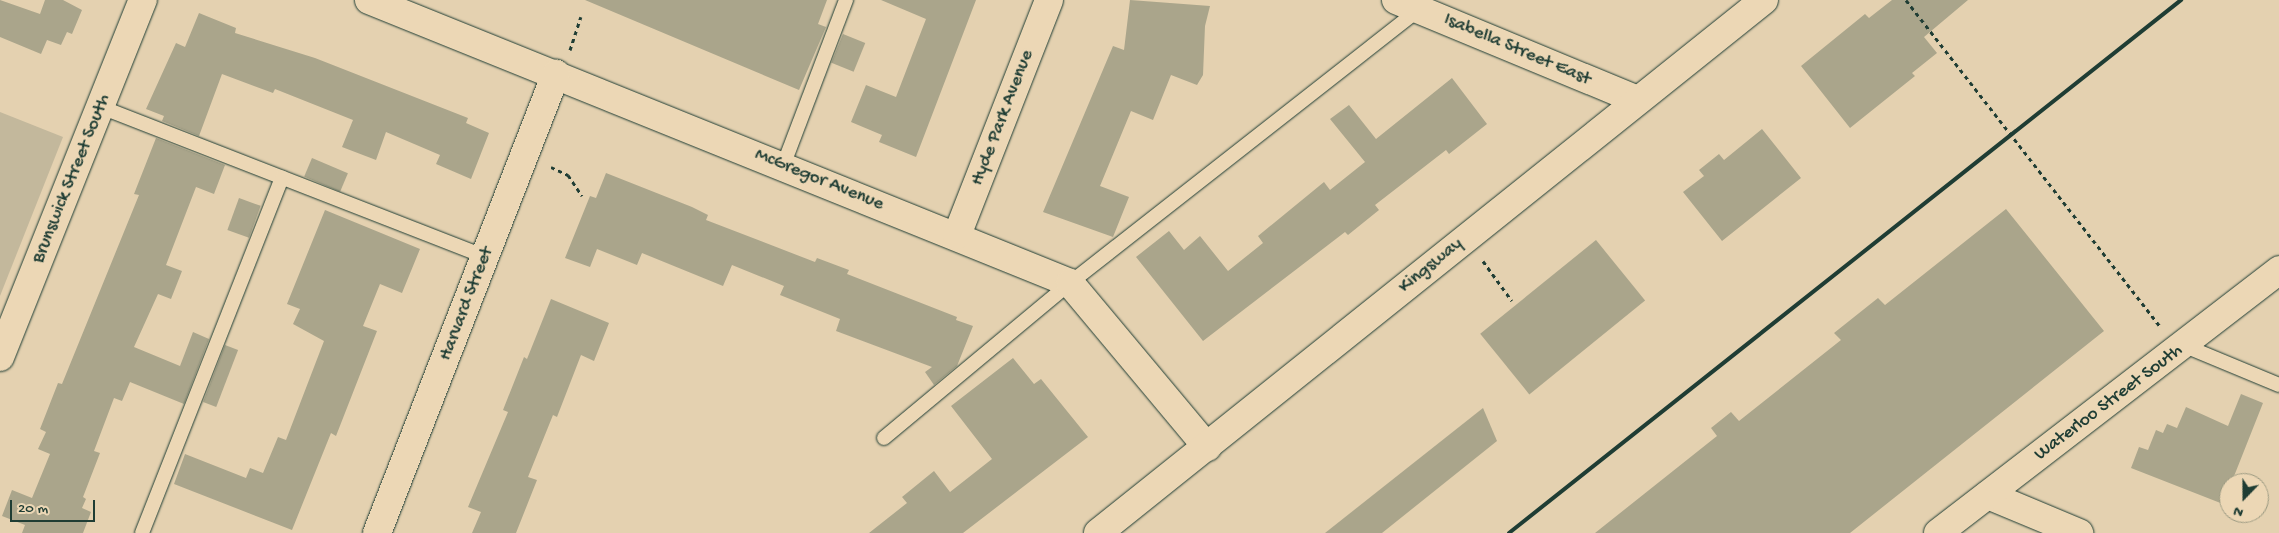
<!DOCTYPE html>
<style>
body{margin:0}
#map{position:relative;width:2279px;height:533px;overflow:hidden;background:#e4d1b0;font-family:"Gochi Hand",sans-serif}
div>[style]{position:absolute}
.green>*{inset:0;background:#c3b89c}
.building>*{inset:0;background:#aaa58b;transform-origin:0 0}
.path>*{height:3px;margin-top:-1.5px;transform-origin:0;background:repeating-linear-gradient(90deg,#1f3d34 0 4px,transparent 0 8px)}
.roads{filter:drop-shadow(0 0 1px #1f3d34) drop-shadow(0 0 1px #1f3d34)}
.service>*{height:14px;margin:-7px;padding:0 7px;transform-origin:7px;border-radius:7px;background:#ecd7b5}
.minor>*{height:28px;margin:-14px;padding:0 14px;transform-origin:14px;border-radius:14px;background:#ecd7b5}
.secondary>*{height:28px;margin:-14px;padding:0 14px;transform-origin:14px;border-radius:14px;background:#ecd7b5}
.rail>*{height:4px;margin:-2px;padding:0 2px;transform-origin:2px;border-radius:2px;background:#1f3d34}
span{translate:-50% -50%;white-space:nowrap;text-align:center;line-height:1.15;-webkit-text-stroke:4px #ecd7b5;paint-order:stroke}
.street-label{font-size:19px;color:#1f3d34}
.north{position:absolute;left:2219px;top:473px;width:50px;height:50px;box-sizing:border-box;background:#ecd7b5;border:1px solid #9a9981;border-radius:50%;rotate:202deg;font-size:14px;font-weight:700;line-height:20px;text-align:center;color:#1f3d34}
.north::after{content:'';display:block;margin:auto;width:18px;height:22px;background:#1f3d34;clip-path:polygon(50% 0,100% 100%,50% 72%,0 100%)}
.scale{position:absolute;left:10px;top:500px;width:85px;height:22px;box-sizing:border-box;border:2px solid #1f3d34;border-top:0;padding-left:6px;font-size:15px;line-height:18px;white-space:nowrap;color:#1f3d34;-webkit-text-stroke:4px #ecd7b5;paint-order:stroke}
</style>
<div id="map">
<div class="green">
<i style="clip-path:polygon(0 112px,63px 137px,0 296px)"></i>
</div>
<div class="building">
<i style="clip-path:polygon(0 0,40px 14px,45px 0,63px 0,82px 10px,72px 34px,67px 32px,61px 45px,47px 40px,41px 54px,0 37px)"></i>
<i style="clip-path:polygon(585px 0,827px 0,818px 24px,826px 27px,799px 90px)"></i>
<i style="clip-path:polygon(881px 0,976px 0,916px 157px,879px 142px,882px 135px,851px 122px,866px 85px,896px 97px,926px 19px)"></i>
<i style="clip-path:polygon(1130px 0,1210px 6px,1205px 26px,1203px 75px,1197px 85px,1171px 75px,1153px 120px,1131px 111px,1100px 186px,1129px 197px,1113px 237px,1043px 212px,1113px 46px,1124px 50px)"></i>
<i style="clip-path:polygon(1892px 0,1968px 0,1924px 37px,1937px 53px,1912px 73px,1915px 76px,1850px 128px,1801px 66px,1865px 14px,1869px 18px)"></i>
<i style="clip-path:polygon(199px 13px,236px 28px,235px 33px,315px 58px,468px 118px,466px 123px,489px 133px,471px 179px,436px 164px,440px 155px,386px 132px,376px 160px,342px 147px,353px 120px,275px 89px,273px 93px,222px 74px,199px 136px,162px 121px,164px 116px,146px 109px,176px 43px,185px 47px)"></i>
<i style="left:843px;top:34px;width:24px;height:31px;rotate:22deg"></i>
<i style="clip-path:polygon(1452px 78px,1487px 124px,1449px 154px,1446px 150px,1375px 205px,1379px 210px,1348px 235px,1345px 232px,1203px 341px,1136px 257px,1169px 231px,1184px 250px,1200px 236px,1228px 271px,1263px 243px,1258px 236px,1324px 182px,1330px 190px,1365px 162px,1330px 119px,1349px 105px,1376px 139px)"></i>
<i style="clip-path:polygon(1762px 129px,1801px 178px,1722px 241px,1683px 192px,1704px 176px,1699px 170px,1719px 154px,1724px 160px)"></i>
<i style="clip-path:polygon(156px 138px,225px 165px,214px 194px,196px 187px,166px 265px,182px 271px,171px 299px,158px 294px,134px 347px,180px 366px,193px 332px,209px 339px,184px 404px,130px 382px,122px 401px,114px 398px,94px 451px,100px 453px,83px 497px,86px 499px,82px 508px,91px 512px,83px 533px,22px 533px,25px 525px,2px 516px,12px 490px,32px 498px,50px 454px,38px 449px,46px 432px,40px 429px,58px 383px,62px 384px,139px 195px,134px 194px)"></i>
<i style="left:312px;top:158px;width:39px;height:20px;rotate:23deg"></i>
<i style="clip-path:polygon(606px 173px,692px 207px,708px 215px,706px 220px,815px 262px,817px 258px,849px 270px,847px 274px,957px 317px,956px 320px,973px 326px,957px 366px,934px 385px,925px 372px,932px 367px,836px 331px,840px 319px,780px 295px,784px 286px,732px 265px,723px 286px,642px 253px,637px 265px,597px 249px,590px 267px,565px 258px,590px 196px,596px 198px)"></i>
<i style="left:239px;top:198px;width:23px;height:34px;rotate:20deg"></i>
<i style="clip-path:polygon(2006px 209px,2104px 331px,1850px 533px,1595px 533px,1717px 436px,1711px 428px,1731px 412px,1739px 421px,1841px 340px,1834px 333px,1878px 298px,1885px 305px)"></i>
<i style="clip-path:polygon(325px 210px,420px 249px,402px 293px,380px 284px,363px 326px,377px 331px,336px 436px,331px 433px,292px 530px,174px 484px,185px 454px,246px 478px,250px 468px,263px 473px,278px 437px,286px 440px,324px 341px,293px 324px,300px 309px,287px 304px)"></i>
<i style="left:1596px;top:240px;width:78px;height:149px;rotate:51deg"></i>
<i style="clip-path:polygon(551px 299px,609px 323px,594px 361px,581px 355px,557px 417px,553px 415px,528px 477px,537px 480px,516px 533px,472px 533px,481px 512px,468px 507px,508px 412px,503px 410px,524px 357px,527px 359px)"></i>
<i style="left:225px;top:345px;width:14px;height:61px;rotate:21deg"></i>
<i style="clip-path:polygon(1013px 358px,1034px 384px,1041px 379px,1088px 437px,963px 533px,869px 533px,907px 503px,902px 497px,934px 471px,950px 492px,992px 459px,951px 406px)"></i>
<i style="clip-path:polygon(2241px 394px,2263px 403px,2223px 504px,2131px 468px,2139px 447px,2148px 450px,2156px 430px,2163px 433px,2167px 424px,2177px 428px,2186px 407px,2228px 426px)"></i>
<i style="clip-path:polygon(1483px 408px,1497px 441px,1382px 533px,1325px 533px)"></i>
</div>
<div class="path">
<i style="left:1906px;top:0;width:415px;rotate:52.1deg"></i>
<i style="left:570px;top:50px;width:35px;rotate:-72deg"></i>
<i style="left:551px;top:167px;width:19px;rotate:25deg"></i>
<i style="left:568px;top:175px;width:25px;rotate:56deg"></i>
<i style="left:1483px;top:261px;width:49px;rotate:54.1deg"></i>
</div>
<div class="roads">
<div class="service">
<i style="left:101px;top:107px;width:413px;rotate:21.3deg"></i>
<i style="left:783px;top:166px;width:178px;rotate:-69.2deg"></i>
<i style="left:2185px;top:346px;width:102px;rotate:22.5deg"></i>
<i style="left:884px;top:438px;width:242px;rotate:-39.8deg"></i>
<i style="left:1070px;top:283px;width:444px;rotate:-38.1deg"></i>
<i style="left:142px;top:533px;width:382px;rotate:-68.5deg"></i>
</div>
<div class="minor">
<i style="left:369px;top:0;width:756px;rotate:21.98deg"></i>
<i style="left:1070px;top:283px;width:214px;rotate:50.1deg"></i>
<i style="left:1396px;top:0;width:262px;rotate:22.5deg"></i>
<i style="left:957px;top:235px;width:252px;rotate:-68.6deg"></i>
<i style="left:0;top:357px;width:385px;rotate:-68.2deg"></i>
<i style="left:1988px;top:495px;width:99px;rotate:22.7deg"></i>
<i style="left:377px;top:533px;width:493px;rotate:-68.7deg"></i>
<i style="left:1938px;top:533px;width:431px;rotate:-37.6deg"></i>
</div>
<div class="secondary">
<i style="left:1098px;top:533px;width:853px;rotate:-38.67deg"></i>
</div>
</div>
<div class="rail">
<i style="left:1509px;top:533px;width:858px;rotate:-38.42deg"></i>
</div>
<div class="street-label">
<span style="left:1517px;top:50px;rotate:23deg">Isabella Street East</span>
<span style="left:1003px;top:118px;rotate:-69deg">Hyde Park Avenue</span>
<span style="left:72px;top:179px;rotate:-68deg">Brunswick Street South</span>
<span style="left:819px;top:180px;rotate:22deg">McGregor Avenue</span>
<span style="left:1431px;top:266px;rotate:-39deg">Kingsway</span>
<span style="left:467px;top:304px;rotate:-69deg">Harvard Street</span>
<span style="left:2109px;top:403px;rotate:-37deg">Waterloo Street South</span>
</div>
<div class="north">N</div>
<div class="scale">20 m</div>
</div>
